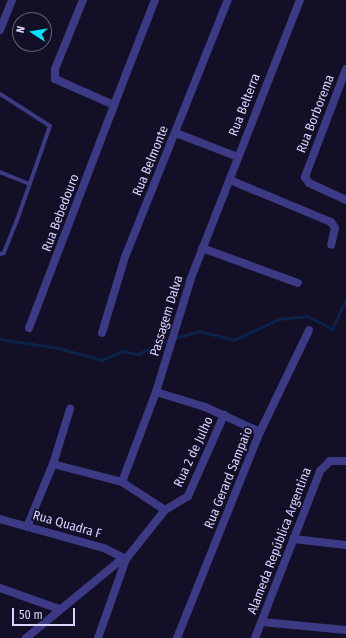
<!DOCTYPE html>
<meta charset="utf-8">
<style>
body{margin:0}
#map{position:relative;width:346px;height:638px;overflow:hidden;background:#130f26;font-family:"Fira Sans Condensed",sans-serif}
div>[style]{position:absolute}
.stream>*{height:2.5px;margin:-1.25px;padding:0 1.25px;transform-origin:1.25px;border-radius:1.25px;background:#0c2248}
.lane>*{height:4px;margin:-2px;padding:0 2px;transform-origin:2px;border-radius:2px;background:#3d3a85}
.street>*{height:8px;margin:-4px;padding:0 4px;transform-origin:4px;border-radius:4px;background:#3d3a85}
span{translate:-50% -50%;white-space:nowrap;text-align:center;line-height:1.15;-webkit-text-stroke:3.5px #130f26;paint-order:stroke}
.street-label{font-size:13px;color:#d9d4ff}
.north{position:absolute;left:12px;top:12px;width:40px;height:40px;box-sizing:border-box;background:#130f26;border:1px solid #625e7d;border-radius:50%;rotate:282deg;font-size:11px;font-weight:700;line-height:16px;text-align:center;color:#d9d4ff}
.north::after{content:'';display:block;margin:auto;width:14px;height:18px;background:#00e5ff;clip-path:polygon(50% 0,100% 100%,50% 72%,0 100%)}
.scale{position:absolute;left:12px;top:608px;width:63px;height:18px;box-sizing:border-box;border:2px solid #d9d4ff;border-top:0;padding-left:5px;font-size:12px;line-height:14px;white-space:nowrap;color:#d9d4ff;-webkit-text-stroke:3px #130f26;paint-order:stroke}
</style>
<div id="map">
<div class="stream">
<i style="left:175px;top:338px;width:25px;rotate:-16deg"></i>
<i style="left:199px;top:331px;width:36px;rotate:14deg"></i>
<i style="left:234px;top:340px;width:50px;rotate:-25deg"></i>
<i style="left:279px;top:319px;width:29px;rotate:-6deg"></i>
<i style="left:308px;top:316px;width:27px;rotate:28deg"></i>
<i style="left:332px;top:329px;width:33px;rotate:-65deg"></i>
<i style="left:0;top:339px;width:59px;rotate:8.8deg"></i>
<i style="left:58px;top:348px;width:46px;rotate:15.3deg"></i>
<i style="left:102px;top:360px;width:22px;rotate:-24deg"></i>
<i style="left:122px;top:351px;width:16px;rotate:11deg"></i>
<i style="left:138px;top:354px;width:35px;rotate:-24deg"></i>
</div>
<div class="lane">
<i style="left:0;top:94px;width:59px;rotate:32.6deg"></i>
<i style="left:50px;top:126px;width:100px;rotate:109.3deg"></i>
<i style="left:17px;top:220px;width:35px;rotate:112deg"></i>
<i style="left:4px;top:253px;width:4px;rotate:166deg"></i>
<i style="left:0;top:172px;width:32px;rotate:22deg"></i>
</div>
<div class="street">
<i style="left:83px;top:0;width:74px;rotate:112.1deg"></i>
<i style="left:55px;top:69px;width:10px;rotate:90deg"></i>
<i style="left:55px;top:79px;width:64px;rotate:23.8deg"></i>
<i style="left:114px;top:105px;width:113px;rotate:-68.7deg"></i>
<i style="left:0;top:30px;width:32px;rotate:-68deg"></i>
<i style="left:346px;top:69px;width:116px;rotate:110.8deg"></i>
<i style="left:305px;top:177px;width:7px;rotate:56deg"></i>
<i style="left:309px;top:183px;width:41px;rotate:24.7deg"></i>
<i style="left:176px;top:133px;width:66px;rotate:21.2deg"></i>
<i style="left:230px;top:180px;width:109px;rotate:22.6deg"></i>
<i style="left:331px;top:222px;width:7px;rotate:56deg"></i>
<i style="left:335px;top:228px;width:17px;rotate:103deg"></i>
<i style="left:202px;top:248px;width:102px;rotate:20deg"></i>
<i style="left:29px;top:328px;width:239px;rotate:-69.1deg"></i>
<i style="left:102px;top:333px;width:79px;rotate:-73.2deg"></i>
<i style="left:125px;top:257px;width:277px;rotate:-68.2deg"></i>
<i style="left:156px;top:392px;width:51px;rotate:17deg"></i>
<i style="left:205px;top:407px;width:60px;rotate:24.4deg"></i>
<i style="left:53px;top:464px;width:71px;rotate:14.6deg"></i>
<i style="left:122px;top:482px;width:51px;rotate:33.1deg"></i>
<i style="left:122px;top:482px;width:96px;rotate:-69.3deg"></i>
<i style="left:156px;top:392px;width:119px;rotate:-72.9deg"></i>
<i style="left:191px;top:278px;width:299px;rotate:-68.6deg"></i>
<i style="left:165px;top:510px;width:27px;rotate:-31deg"></i>
<i style="left:188px;top:496px;width:89px;rotate:-66deg"></i>
<i style="left:0;top:519px;width:108px;rotate:15.6deg"></i>
<i style="left:104px;top:548px;width:25px;rotate:27deg"></i>
<i style="left:27px;top:527px;width:68px;rotate:-67.6deg"></i>
<i style="left:53px;top:464px;width:58px;rotate:-72.8deg"></i>
<i style="left:293px;top:539px;width:53px;rotate:6.5deg"></i>
<i style="left:0;top:588px;width:63px;rotate:19.6deg"></i>
<i style="left:262px;top:622px;width:84px;rotate:5.4deg"></i>
<i style="left:26px;top:638px;width:126px;rotate:-39.5deg"></i>
<i style="left:98px;top:638px;width:84px;rotate:-70.5deg"></i>
<i style="left:126px;top:559px;width:63px;rotate:-51.5deg"></i>
<i style="left:177px;top:638px;width:222px;rotate:-68.1deg"></i>
<i style="left:260px;top:432px;width:113px;rotate:-64.3deg"></i>
<i style="left:255px;top:638px;width:179px;rotate:-68.7deg"></i>
<i style="left:320px;top:471px;width:14px;rotate:-45deg"></i>
<i style="left:330px;top:461px;width:16px"></i>
</div>
<div class="street-label">
<span style="left:245px;top:105px;rotate:-69deg">Rua Belterra</span>
<span style="left:316px;top:114px;rotate:-69deg">Rua Borborema</span>
<span style="left:151px;top:161px;rotate:-68deg">Rua Belmonte</span>
<span style="left:61px;top:213px;rotate:-69deg">Rua Bebedouro</span>
<span style="left:167px;top:316px;rotate:-73deg">Passagem Dalva</span>
<span style="left:194px;top:452px;rotate:-65deg">Rua 2 de Julho</span>
<span style="left:229px;top:478px;rotate:-68deg">Rua Gerard Sampaio</span>
<span style="left:67px;top:525px;rotate:16deg">Rua Quadra F</span>
<span style="left:280px;top:541px;rotate:-69deg">Alameda República Argentina</span>
</div>
<div class="north">N</div>
<div class="scale">50 m</div>
</div>
